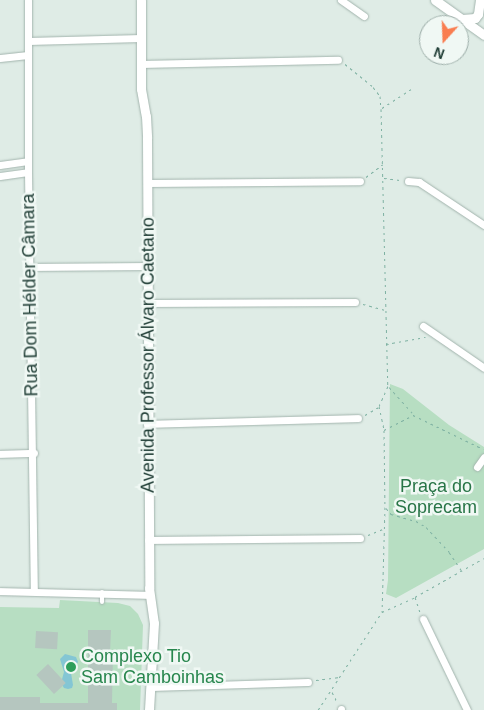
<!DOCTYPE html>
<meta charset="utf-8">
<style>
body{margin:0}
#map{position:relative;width:484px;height:710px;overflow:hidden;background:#dfece6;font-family:Arial,sans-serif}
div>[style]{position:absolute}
.green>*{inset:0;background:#b7dec2}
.water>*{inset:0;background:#84c6d4}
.building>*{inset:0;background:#b5c6bf;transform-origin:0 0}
.path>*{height:1px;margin-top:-0.5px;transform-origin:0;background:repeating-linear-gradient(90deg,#7eb1a2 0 2.5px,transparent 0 6.5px)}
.roads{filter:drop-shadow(0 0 1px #a2b4ad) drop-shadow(0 0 1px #a2b4ad)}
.service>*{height:4px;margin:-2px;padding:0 2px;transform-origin:2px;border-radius:2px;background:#fff}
.minor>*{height:7px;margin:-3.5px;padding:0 3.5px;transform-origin:3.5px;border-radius:3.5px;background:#fff}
.tertiary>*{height:9px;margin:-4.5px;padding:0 4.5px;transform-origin:4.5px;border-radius:4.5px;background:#fff}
.dots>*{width:14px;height:14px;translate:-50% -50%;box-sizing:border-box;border:2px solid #f0f8f4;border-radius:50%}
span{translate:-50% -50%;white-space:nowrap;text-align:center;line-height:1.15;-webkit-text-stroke:5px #f0f8f4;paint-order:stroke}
.street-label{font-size:18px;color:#1f3d35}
.park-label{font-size:18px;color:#287547}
.leisure-label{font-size:18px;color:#27864d}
.left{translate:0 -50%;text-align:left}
.north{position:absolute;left:419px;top:15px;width:50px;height:50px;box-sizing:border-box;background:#f0f8f4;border:1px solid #9cada8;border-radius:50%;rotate:200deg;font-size:14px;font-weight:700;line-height:20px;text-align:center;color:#1f3d35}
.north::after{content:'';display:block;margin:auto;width:18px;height:22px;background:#f97d50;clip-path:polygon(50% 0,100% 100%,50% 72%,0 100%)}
</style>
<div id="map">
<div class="green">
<i style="clip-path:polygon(390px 384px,403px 389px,449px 425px,484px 447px,484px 549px,396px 598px,386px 594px,388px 580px)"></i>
<i style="clip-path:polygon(60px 600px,118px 603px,130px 606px,138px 614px,143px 625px,140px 710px,0 710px,0 607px,59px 608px)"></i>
</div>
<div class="water">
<i style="clip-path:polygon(65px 654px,76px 657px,78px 662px,71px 673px,73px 685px,72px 688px,68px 689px,64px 688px,61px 683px,64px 672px,60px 659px)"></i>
</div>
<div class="building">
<i style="clip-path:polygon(88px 630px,111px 630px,110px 653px,113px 652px,112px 703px,117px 703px,117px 710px,0 710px,0 697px,40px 697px,40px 703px,88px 703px)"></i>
<i style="left:36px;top:631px;width:22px;height:17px;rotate:3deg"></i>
<i style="left:48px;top:664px;width:26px;height:16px;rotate:47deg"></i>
</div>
<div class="path">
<i style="left:345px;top:64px;width:36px;rotate:39deg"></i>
<i style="left:373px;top:87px;width:11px;rotate:52deg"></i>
<i style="left:380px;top:96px;width:13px;rotate:86deg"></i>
<i style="left:381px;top:109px;width:277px;rotate:88.6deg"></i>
<i style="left:388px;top:386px;width:22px;rotate:114deg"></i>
<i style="left:379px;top:406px;width:25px;rotate:78deg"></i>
<i style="left:384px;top:430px;width:77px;rotate:89.3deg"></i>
<i style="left:385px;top:507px;width:105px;rotate:91.6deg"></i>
<i style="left:382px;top:108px;width:37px;rotate:-33deg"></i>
<i style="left:366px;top:177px;width:21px;rotate:-37deg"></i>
<i style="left:384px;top:178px;width:16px;rotate:7deg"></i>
<i style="left:363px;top:304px;width:24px;rotate:15deg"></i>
<i style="left:386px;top:344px;width:40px;rotate:-10deg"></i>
<i style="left:389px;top:387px;width:36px;rotate:48deg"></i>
<i style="left:365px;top:415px;width:16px;rotate:-30deg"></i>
<i style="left:384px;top:430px;width:33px;rotate:-27deg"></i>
<i style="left:413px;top:415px;width:78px;rotate:25.9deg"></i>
<i style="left:386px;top:508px;width:8px;rotate:50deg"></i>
<i style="left:391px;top:514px;width:26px;rotate:16deg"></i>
<i style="left:416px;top:521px;width:12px;rotate:31deg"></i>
<i style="left:426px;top:527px;width:34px;rotate:47deg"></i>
<i style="left:449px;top:552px;width:22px;rotate:56deg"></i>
<i style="left:368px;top:535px;width:18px;rotate:-22deg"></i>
<i style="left:415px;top:597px;width:16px;rotate:72deg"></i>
<i style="left:316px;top:680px;width:24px;rotate:-7deg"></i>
<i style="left:332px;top:692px;width:11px;rotate:63deg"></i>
<i style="left:318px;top:710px;width:117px;rotate:-56.9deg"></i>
<i style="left:382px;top:612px;width:36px;rotate:-24deg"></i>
<i style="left:415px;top:597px;width:79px;rotate:-29.5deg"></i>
</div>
<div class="roads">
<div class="service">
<i style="left:102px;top:602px;width:10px;rotate:-90deg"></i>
</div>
<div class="minor">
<i style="left:28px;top:0;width:172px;rotate:90deg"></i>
<i style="left:28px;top:172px;width:419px;rotate:89.2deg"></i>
<i style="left:341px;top:0;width:28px;rotate:35deg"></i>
<i style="left:28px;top:41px;width:113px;rotate:-1.5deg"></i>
<i style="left:0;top:58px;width:28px;rotate:-6deg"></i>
<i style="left:140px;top:64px;width:198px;rotate:-1.2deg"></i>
<i style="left:0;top:165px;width:28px;rotate:-8deg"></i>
<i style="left:0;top:176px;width:28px;rotate:-8deg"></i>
<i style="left:408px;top:181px;width:11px;rotate:5deg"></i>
<i style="left:419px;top:182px;width:78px;rotate:33.5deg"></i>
<i style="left:147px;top:183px;width:213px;rotate:-0.5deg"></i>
<i style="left:30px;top:267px;width:117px;rotate:-0.5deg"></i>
<i style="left:148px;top:303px;width:207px;rotate:-0.3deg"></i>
<i style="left:423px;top:326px;width:74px;rotate:34.5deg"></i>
<i style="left:147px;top:424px;width:211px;rotate:-1.6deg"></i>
<i style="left:0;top:454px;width:34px;rotate:-2deg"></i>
<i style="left:477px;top:467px;width:12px;rotate:-55deg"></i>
<i style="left:148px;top:540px;width:212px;rotate:-0.5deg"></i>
<i style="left:0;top:591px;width:150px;rotate:1.5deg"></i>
<i style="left:423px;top:619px;width:101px;rotate:64.2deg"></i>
<i style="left:151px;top:687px;width:157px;rotate:-1.8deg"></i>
<i style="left:341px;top:709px;width:1px;rotate:90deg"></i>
</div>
<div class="tertiary">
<i style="left:141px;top:0;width:89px;rotate:90deg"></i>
<i style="left:141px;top:89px;width:27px;rotate:80deg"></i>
<i style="left:146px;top:116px;width:22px;rotate:87deg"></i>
<i style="left:147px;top:138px;width:450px;rotate:89.7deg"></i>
<i style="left:149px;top:588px;width:35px;rotate:82deg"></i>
<i style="left:154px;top:623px;width:87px;rotate:93.3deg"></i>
<i style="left:435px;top:0;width:60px;rotate:35.5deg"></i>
<i style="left:462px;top:19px;width:13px;rotate:-4deg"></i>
<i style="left:475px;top:18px;width:5px;rotate:-53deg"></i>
<i style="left:478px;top:14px;width:14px;rotate:-82deg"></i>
</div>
</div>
<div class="dots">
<i style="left:71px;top:667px;background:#2e9e5b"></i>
</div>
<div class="street-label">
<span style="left:30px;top:295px;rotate:-91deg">Rua Dom Hélder Câmara</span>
<span style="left:148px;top:355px;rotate:-90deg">Avenida Professor Álvaro Caetano</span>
</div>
<div class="park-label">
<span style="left:436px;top:497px">Praça do<br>Soprecam</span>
</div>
<div class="leisure-label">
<span class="left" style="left:81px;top:667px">Complexo Tio<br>Sam Camboinhas</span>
</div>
<div class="north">N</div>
</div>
